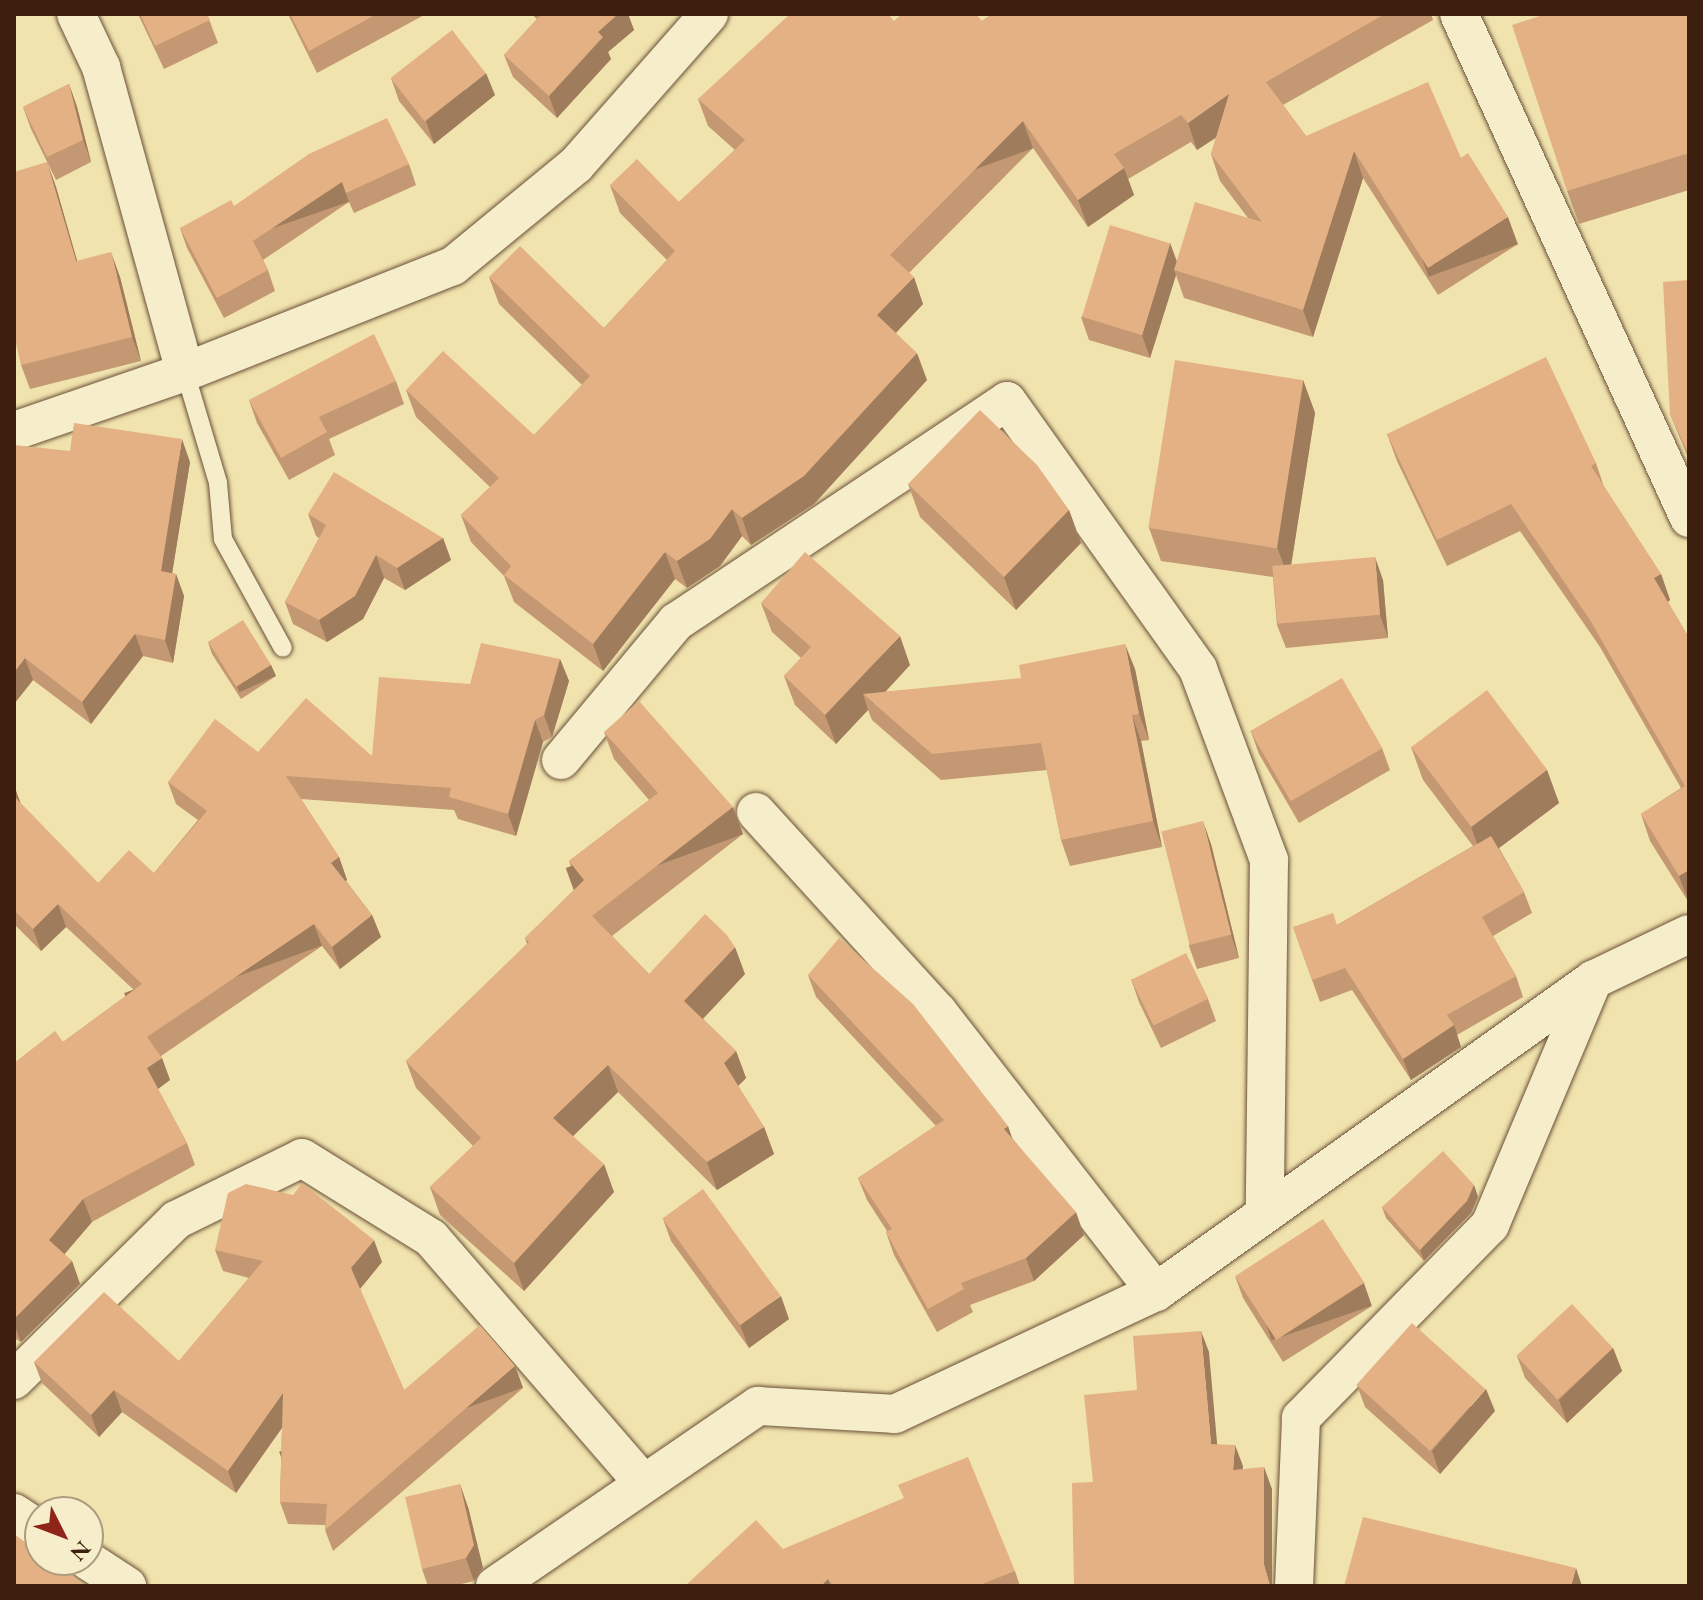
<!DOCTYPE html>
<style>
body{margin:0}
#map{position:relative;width:1703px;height:1600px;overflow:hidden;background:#f1e3ae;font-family:"EB Garamond",serif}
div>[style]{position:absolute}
.roads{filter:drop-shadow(0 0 2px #6a5037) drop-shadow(0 0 2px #6a5037)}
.service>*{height:18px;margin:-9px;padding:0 9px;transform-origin:9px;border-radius:9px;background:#f6edca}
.minor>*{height:38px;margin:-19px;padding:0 19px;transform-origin:19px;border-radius:19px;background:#f6edca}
.wall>*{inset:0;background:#c39872}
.shaded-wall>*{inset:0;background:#9f7c5c;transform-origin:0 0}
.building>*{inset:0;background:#e3b184;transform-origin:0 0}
span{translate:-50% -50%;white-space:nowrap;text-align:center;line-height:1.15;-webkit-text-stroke:6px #f6edca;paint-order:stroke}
.frame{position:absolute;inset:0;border:16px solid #3d1f0f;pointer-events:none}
.north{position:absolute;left:24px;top:1496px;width:80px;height:80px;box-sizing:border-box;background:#f6edca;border:2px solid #ac9b7f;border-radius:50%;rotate:132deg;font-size:22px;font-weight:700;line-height:32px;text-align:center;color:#3d1f0f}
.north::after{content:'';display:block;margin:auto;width:28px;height:36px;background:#8f2418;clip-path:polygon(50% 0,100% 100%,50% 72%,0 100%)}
</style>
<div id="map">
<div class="roads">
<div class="service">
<i style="left:185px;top:372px;width:116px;rotate:73.4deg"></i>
<i style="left:218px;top:483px;width:56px;rotate:84.9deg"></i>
<i style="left:223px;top:539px;width:124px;rotate:61.2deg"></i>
</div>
<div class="minor">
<i style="left:76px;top:14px;width:59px;rotate:64.7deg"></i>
<i style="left:101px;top:67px;width:316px;rotate:74.6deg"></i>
<i style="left:1459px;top:14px;width:554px;rotate:65.47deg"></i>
<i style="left:14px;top:431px;width:181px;rotate:-19deg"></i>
<i style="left:185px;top:372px;width:288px;rotate:-21.6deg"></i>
<i style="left:453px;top:266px;width:159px;rotate:-39.4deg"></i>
<i style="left:576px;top:165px;width:201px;rotate:-48.6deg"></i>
<i style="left:561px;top:760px;width:180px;rotate:-50.2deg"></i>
<i style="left:676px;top:622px;width:398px;rotate:-33.7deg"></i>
<i style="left:1007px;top:401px;width:329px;rotate:54.5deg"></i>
<i style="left:1198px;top:669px;width:204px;rotate:69.6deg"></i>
<i style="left:1269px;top:860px;width:350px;rotate:90.7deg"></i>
<i style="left:756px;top:812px;width:270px;rotate:47.7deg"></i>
<i style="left:938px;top:1012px;width:355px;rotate:52.1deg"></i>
<i style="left:14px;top:1380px;width:228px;rotate:-44.6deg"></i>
<i style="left:176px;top:1220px;width:140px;rotate:-26.2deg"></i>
<i style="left:302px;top:1158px;width:152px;rotate:31.8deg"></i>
<i style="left:431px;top:1238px;width:325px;rotate:49.1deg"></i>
<i style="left:14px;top:1513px;width:31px;rotate:33deg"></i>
<i style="left:87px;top:1560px;width:48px;rotate:33deg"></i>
<i style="left:495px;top:1586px;width:319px;rotate:-34.4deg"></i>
<i style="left:758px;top:1406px;width:137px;rotate:3.3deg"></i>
<i style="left:895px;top:1414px;width:288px;rotate:-25.1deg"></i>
<i style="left:1156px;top:1292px;width:537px;rotate:-35.53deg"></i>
<i style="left:1593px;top:980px;width:106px;rotate:-25.6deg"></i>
<i style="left:1294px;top:1586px;width:168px;rotate:-87.6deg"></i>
<i style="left:1301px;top:1418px;width:270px;rotate:-45.6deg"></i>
<i style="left:1490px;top:1225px;width:266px;rotate:-67.2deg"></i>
</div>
</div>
<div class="wall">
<i style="clip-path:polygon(138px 14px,207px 14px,218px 43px,164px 69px)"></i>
<i style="clip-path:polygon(288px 14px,426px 14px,317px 73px)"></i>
<i style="clip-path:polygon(531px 14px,628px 14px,634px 30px,608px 52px,611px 59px,557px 118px,513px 77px,504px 55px,537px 19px)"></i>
<i style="clip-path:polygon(992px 14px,1431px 14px,1433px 20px,1283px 105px,1306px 136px,1461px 158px,1518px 244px,1438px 295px,1363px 178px,1313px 337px,1184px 298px,1176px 275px,1150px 358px,1089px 340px,1081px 317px,1170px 243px,1177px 261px,1248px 218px,1220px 181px,1211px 154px,1216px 138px,1197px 150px,1191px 142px,1128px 179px,1134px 195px,1088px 227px,1033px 148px,909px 273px,923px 304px,896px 333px,927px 380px,814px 504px,751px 545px,742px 536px,720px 566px,687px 588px,675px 579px,603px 671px,514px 602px,504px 576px,471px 542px,461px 515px,490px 487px,416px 417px,406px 390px,534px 435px,582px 385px,499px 304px,489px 277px,604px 328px,667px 260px,620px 213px,610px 185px,679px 202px,735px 150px,708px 126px,698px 99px,894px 21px,982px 21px)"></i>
<i style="clip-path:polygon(1689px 14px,1689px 190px,1579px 224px,1567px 191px)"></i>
<i style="clip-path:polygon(391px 78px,495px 95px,434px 144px,399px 101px)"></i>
<i style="clip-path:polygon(69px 84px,77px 107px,91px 162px,56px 180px,31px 129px,23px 107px)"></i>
<i style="clip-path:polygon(47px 162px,56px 187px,77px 261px,120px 277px,141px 361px,30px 389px,21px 365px)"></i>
<i style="clip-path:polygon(409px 164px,416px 185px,354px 213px,349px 202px,263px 260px,268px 270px,275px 291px,224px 318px,187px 248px,180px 228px,234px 206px)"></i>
<i style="clip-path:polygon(1689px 280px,1689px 460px,1670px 414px)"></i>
<i style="clip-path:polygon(1303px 380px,1315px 413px,1291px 565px,1383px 580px,1388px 638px,1286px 648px,1277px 625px,1273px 577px,1161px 561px,1149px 528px)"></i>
<i style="clip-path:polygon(396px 381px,404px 404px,329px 439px,335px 455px,289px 480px,257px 423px,249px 400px)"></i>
<i style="clip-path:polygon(1387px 434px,1596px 463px,1604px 487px,1661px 574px,1670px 600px,1668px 602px,1689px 638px,1689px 903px,1650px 841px,1641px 814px,1681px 788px,1600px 647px,1520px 531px,1447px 566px,1397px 461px)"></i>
<i style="clip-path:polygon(70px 451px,190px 462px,172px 573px,176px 574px,184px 596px,173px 663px,143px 656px,91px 724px,33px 680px,14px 704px)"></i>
<i style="clip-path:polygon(908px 484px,1069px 510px,1081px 543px,1016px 610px,920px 517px)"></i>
<i style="clip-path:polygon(308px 514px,443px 538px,451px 560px,405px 590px,384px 578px,363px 619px,327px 642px,293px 624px,285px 602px,319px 538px,316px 536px)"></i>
<i style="clip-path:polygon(761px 603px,910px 665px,885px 692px,1135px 669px,1149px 740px,1141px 741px,1162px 847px,1070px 866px,1061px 840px,1047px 770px,941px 780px,872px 720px,868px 710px,836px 744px,795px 705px,784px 676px,801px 658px,772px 632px)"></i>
<i style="clip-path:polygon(208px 642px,271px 665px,276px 676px,241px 699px,212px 654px)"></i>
<i style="clip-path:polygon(560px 659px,569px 681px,552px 737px,543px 742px,516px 836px,458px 819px,454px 810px,301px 799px,339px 857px,347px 880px,346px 881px,372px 915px,381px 937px,340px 969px,322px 946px,161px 1056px,170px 1080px,158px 1089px,187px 1143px,195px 1165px,92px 1222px,64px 1254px,72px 1261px,80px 1284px,21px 1342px,14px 1338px,14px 1063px,63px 1042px,134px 990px,66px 927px,41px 951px,14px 924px,14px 786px,21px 804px,98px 883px,154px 873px,198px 820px,176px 804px,168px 782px,258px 752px,372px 756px,470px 684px)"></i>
<i style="clip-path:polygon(604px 732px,733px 807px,743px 834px,612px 936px,649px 974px,745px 974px,703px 1019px,736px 1051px,746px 1078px,738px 1086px,764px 1127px,774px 1154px,717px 1190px,618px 1092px,573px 1136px,614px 1192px,524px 1291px,440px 1215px,430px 1187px,473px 1146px,416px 1088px,406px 1061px,527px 944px,525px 938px,578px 886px,569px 861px,649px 800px,614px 759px)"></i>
<i style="clip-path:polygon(1251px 732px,1382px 748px,1390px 770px,1299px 823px,1259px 754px)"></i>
<i style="clip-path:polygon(1411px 747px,1547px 770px,1559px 803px,1499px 848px,1524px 892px,1532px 913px,1493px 936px,1516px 976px,1523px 997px,1457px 1035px,1461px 1047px,1411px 1080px,1352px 990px,1320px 1002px,1293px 927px,1337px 925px,1473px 846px,1423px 780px)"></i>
<i style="clip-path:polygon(1211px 844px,1239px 958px,1197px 969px,1189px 946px)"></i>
<i style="clip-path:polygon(808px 975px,1013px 1140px,1084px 1235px,1034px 1281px,970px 1305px,973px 1312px,937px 1332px,894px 1255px,886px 1232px,887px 1231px,867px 1200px,858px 1178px,936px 1126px,816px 997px)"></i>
<i style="clip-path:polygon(1131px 979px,1208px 999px,1216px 1021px,1161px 1048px,1139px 1002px)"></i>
<i style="clip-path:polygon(1474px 1185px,1478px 1197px,1471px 1213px,1424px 1261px,1386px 1218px,1382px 1207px)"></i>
<i style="clip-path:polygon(663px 1219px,789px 1319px,749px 1348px,671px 1241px)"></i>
<i style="clip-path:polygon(215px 1250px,382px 1262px,360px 1289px,404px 1390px,515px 1366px,523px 1388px,333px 1551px,325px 1530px,325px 1525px,288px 1524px,280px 1502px,282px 1428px,236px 1493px,122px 1412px,99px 1437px,42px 1383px,34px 1362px,179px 1361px,249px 1278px,223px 1271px)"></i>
<i style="clip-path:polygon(1235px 1276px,1372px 1306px,1283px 1362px,1243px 1298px)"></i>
<i style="clip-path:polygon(1613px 1348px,1622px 1371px,1567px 1423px,1525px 1378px,1517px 1356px)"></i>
<i style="clip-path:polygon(1357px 1385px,1495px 1411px,1440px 1474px,1365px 1407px)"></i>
<i style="clip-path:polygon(468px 1507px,483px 1568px,474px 1581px,453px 1586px,428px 1586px,422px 1569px)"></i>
<i style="clip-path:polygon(783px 1549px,1015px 1571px,1020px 1586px,685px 1586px)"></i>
</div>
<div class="shaded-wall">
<i style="clip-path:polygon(618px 14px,628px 14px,634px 30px,608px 52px,611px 59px,557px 118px,549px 96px,598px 32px)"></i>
<i style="clip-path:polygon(486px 73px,495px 95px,434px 144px,426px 121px)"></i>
<i style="clip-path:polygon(69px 84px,77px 107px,91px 162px,83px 140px)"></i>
<i style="clip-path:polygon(1229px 94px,1239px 121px,1197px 150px,1188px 123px)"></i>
<i style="left:1023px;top:121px;width:29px;height:189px;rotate:70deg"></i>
<i style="clip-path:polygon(1354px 151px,1363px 178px,1313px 337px,1303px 310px)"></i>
<i style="clip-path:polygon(47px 162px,56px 187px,84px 285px,76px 261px)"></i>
<i style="clip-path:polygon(1124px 168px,1134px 195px,1088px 227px,1078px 200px)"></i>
<i style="left:342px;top:182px;width:21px;height:107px;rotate:71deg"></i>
<i style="left:1508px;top:217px;width:29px;height:95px;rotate:70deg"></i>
<i style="clip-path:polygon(1170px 243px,1178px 266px,1174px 270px,1176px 275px,1150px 358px,1142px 335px)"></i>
<i style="clip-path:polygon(111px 252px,120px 277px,141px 361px,132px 337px)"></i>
<i style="clip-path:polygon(914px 277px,923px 304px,887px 342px,877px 315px)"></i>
<i style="clip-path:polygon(917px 353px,927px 380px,814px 504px,751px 545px,742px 518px)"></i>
<i style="clip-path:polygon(1303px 380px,1315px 413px,1289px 579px,1277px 547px)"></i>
<i style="clip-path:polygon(182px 439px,190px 462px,169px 593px,161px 571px)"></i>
<i style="clip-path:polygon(732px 509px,742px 536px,720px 566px,687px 588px,677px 561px)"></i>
<i style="clip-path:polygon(1069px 510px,1081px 543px,1016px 610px,1004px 577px)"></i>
<i style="clip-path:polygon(443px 538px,451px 560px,405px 590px,397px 568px)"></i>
<i style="clip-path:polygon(665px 552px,675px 579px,603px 671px,593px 644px)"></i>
<i style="clip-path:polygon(376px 555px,384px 578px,363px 619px,327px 642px,319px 620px)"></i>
<i style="clip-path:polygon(1375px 557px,1383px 580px,1388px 638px,1380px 615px)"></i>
<i style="clip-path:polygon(176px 574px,184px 596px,173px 663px,165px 640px)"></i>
<i style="clip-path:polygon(1661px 574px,1670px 600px,1664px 605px,1654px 578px)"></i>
<i style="clip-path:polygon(135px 634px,143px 656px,91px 724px,82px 702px)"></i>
<i style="clip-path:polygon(900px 636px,910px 665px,874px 704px,863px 694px,868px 710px,836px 744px,825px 715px)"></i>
<i style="clip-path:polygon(1125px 644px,1135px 669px,1149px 740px,1139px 714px)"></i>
<i style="clip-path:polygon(25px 658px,33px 680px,14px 704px,14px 672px)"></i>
<i style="clip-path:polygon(560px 659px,569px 681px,552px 737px,544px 715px)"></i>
<i style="left:271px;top:665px;width:12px;height:40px;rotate:66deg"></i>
<i style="clip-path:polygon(1132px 715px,1141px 741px,1162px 847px,1153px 821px)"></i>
<i style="clip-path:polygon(535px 720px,543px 742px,516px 836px,508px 814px)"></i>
<i style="clip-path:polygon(1547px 770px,1559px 803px,1483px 860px,1471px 827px)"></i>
<i style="clip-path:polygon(15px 788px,23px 810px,14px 804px,14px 789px)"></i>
<i style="left:733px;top:807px;width:29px;height:178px;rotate:70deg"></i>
<i style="clip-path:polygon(1203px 821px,1211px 844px,1239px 958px,1231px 935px)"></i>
<i style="clip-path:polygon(339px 857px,347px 880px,340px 885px,331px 863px)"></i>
<i style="clip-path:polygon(1689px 870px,1689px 903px,1679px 876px)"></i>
<i style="clip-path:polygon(58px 904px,66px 927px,41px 951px,33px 929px)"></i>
<i style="clip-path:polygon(372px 915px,381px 937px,340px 969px,332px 947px)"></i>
<i style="left:314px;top:924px;width:23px;height:202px;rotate:70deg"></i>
<i style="clip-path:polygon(735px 947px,745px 974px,694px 1028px,684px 1001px)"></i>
<i style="clip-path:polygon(1454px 1025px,1461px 1047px,1411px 1080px,1403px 1059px)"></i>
<i style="clip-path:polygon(736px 1051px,746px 1078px,734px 1090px,724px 1063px)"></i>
<i style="clip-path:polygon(162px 1058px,170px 1080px,155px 1091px,147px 1068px)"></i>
<i style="clip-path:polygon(608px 1065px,618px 1092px,563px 1146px,553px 1118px)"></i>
<i style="clip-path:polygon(1008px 1126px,1016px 1149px,1004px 1129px)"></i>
<i style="clip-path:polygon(764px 1127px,774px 1154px,717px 1190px,707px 1162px)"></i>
<i style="clip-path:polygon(604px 1164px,614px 1192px,524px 1291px,514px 1263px)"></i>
<i style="clip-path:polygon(1474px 1185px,1478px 1197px,1471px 1213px,1424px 1261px,1420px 1250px)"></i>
<i style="clip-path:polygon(83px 1199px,92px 1222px,57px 1263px,49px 1240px)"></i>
<i style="clip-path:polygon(1076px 1212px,1084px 1235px,1034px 1281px,1026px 1258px)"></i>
<i style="clip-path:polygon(374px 1240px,382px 1262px,359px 1290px,351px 1268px)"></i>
<i style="clip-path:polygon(72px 1261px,80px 1284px,21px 1342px,14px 1324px,14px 1319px)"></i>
<i style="left:1364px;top:1283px;width:24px;height:106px;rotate:71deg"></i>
<i style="clip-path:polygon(781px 1296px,789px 1319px,749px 1348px,740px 1325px)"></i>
<i style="clip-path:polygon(1201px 1331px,1209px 1352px,1219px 1465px,1211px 1444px)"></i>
<i style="clip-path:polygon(1613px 1348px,1622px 1371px,1567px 1423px,1559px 1400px)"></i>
<i style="left:515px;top:1366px;width:23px;height:251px;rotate:70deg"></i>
<i style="clip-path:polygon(1486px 1389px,1495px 1411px,1440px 1474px,1432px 1451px)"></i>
<i style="clip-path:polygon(114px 1390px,122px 1412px,99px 1437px,91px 1415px)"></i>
<i style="clip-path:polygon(283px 1393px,291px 1415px,236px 1493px,228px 1471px)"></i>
<i style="clip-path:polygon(1235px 1445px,1243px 1466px,1241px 1491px,1233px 1470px)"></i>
<i style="clip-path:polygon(1264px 1467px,1272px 1489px,1272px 1586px,1270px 1586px,1264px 1565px)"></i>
<i style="clip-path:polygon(460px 1484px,468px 1507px,483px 1568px,474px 1581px,466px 1558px)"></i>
<i style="clip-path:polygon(1576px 1568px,1582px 1586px,1571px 1586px)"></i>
<i style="clip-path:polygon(828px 1579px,831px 1586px,821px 1586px)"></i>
</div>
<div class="building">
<i style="clip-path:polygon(140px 14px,207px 14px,210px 20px,155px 46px)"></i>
<i style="clip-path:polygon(290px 14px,377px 14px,309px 51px)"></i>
<i style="clip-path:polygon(542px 14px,618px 14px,598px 32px,603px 37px,549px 96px,504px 55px)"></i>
<i style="clip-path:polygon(790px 14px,888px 14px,894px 21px,902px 14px,976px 14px,982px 21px,992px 14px,1385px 14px,1266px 82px,1306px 136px,1428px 82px,1461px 158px,1468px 153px,1508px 217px,1428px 268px,1354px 151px,1303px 310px,1174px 270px,1195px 202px,1262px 222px,1211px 154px,1229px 94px,1188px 123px,1181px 115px,1114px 154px,1124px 168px,1078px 200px,1023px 121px,890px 255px,914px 277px,877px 315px,917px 353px,804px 476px,742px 518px,732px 509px,710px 539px,677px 561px,665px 552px,593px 644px,504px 575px,511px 566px,461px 515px,499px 478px,406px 390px,443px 351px,534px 435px,590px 376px,489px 277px,520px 246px,604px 328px,675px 251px,610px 185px,637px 159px,679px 202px,745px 140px,698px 99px)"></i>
<i style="clip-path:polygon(1546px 14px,1689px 14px,1689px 153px,1567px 191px,1512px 25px)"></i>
<i style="left:452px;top:30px;width:55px;height:78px;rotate:52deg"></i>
<i style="clip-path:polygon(69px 84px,83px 140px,47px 157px,23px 107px)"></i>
<i style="clip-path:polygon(387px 118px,409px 164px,346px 193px,342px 182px,253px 241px,268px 270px,217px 298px,180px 228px,231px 200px,234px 206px,309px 154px)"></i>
<i style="clip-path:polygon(47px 162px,76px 261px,111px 252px,132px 337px,21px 365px,14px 335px,14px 172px)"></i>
<i style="left:1110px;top:225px;width:63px;height:96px;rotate:17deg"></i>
<i style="clip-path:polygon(1689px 280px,1689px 455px,1670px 414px,1663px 282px)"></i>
<i style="clip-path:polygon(374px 334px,396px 381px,319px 417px,327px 432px,281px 458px,249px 400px)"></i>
<i style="clip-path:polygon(1546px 357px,1596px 463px,1591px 466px,1661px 574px,1654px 578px,1689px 638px,1689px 870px,1679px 876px,1641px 814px,1685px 786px,1590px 620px,1511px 504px,1437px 540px,1387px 434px)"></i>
<i style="left:1175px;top:360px;width:130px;height:170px;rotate:9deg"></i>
<i style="clip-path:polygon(980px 410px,1037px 465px,1069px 510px,1004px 577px,908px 484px)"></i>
<i style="clip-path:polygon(74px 423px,182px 439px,161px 571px,176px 574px,165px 640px,135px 634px,82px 702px,25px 658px,14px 672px,14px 445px,70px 451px)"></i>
<i style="clip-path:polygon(334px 472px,443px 538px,397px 568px,376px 555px,355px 596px,319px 620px,285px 602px,326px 525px,308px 514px)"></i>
<i style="clip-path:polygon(805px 552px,900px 636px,825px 715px,784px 676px,811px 647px,761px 603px)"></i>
<i style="left:1375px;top:557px;width:58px;height:103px;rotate:85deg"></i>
<i style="left:243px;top:620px;width:53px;height:41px;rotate:58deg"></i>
<i style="clip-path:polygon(481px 643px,560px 659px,544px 715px,535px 720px,508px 814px,449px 797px,451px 788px,286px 776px,339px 857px,331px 863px,372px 915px,332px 947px,314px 924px,147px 1037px,162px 1058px,147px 1068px,187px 1143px,83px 1199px,49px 1240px,72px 1261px,14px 1319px,14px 1063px,55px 1031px,63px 1042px,142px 984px,58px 904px,33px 929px,14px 910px,14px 796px,98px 883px,129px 850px,154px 873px,207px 811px,168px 782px,215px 719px,258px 752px,306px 698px,372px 756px,379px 677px,470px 684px)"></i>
<i style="clip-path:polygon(1125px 644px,1139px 714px,1132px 715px,1153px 821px,1061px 840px,1041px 743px,932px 754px,863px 694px,1021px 678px,1019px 665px)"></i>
<i style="left:1342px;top:678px;width:81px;height:106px;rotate:60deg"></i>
<i style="left:1487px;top:690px;width:100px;height:95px;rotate:53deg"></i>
<i style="clip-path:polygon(639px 701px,733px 807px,592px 916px,649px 974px,705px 914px,726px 934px,735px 947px,684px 1001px,736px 1051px,724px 1063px,764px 1127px,707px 1162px,608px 1065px,553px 1118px,604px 1164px,514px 1263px,430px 1187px,481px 1138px,406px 1061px,529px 942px,525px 938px,584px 880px,569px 861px,658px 793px,604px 732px)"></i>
<i style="left:1203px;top:821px;width:117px;height:43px;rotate:76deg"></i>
<i style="clip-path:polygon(1491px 836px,1524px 892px,1482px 917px,1516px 976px,1447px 1015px,1454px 1025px,1403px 1059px,1345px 968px,1312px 980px,1293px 927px,1333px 913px,1337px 925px)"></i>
<i style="clip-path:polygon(839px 938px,913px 1004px,1008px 1126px,1004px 1129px,1076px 1212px,1026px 1258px,961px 1283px,964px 1289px,928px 1309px,886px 1232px,892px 1229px,858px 1178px,944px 1120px,808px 975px)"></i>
<i style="left:1186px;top:953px;width:51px;height:61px;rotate:64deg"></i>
<i style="clip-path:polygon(1443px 1151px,1474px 1185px,1467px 1201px,1420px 1250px,1382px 1207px)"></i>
<i style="clip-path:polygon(302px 1183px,374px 1240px,351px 1268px,404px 1390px,480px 1325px,515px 1366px,325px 1530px,327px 1504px,280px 1502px,283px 1393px,228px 1471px,114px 1390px,91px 1415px,34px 1362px,104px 1292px,179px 1361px,263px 1261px,215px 1250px,228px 1193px,246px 1184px,293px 1195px)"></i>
<i style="left:703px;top:1189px;width:132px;height:50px;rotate:54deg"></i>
<i style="left:1323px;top:1219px;width:76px;height:105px;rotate:57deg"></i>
<i style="left:1572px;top:1304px;width:60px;height:76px;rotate:47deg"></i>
<i style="left:1412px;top:1323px;width:99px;height:83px;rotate:42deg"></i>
<i style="clip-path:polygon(1201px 1331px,1211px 1444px,1235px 1445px,1233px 1470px,1264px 1467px,1264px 1565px,1270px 1586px,1074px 1586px,1072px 1483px,1093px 1482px,1084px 1395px,1137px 1390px,1133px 1336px)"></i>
<i style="clip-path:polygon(968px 1457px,1015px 1571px,977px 1586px,833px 1586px,828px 1579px,821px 1586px,685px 1586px,756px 1520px,783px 1549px,904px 1498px,898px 1485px)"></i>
<i style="clip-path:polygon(460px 1484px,474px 1545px,466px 1558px,422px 1569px,405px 1497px)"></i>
<i style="clip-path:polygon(1363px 1517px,1576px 1568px,1571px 1586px,1344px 1586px)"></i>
<i style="clip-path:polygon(14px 1534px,40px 1553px,40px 1560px,50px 1560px,86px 1586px,14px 1586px)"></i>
</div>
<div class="frame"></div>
<div class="north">N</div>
</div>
